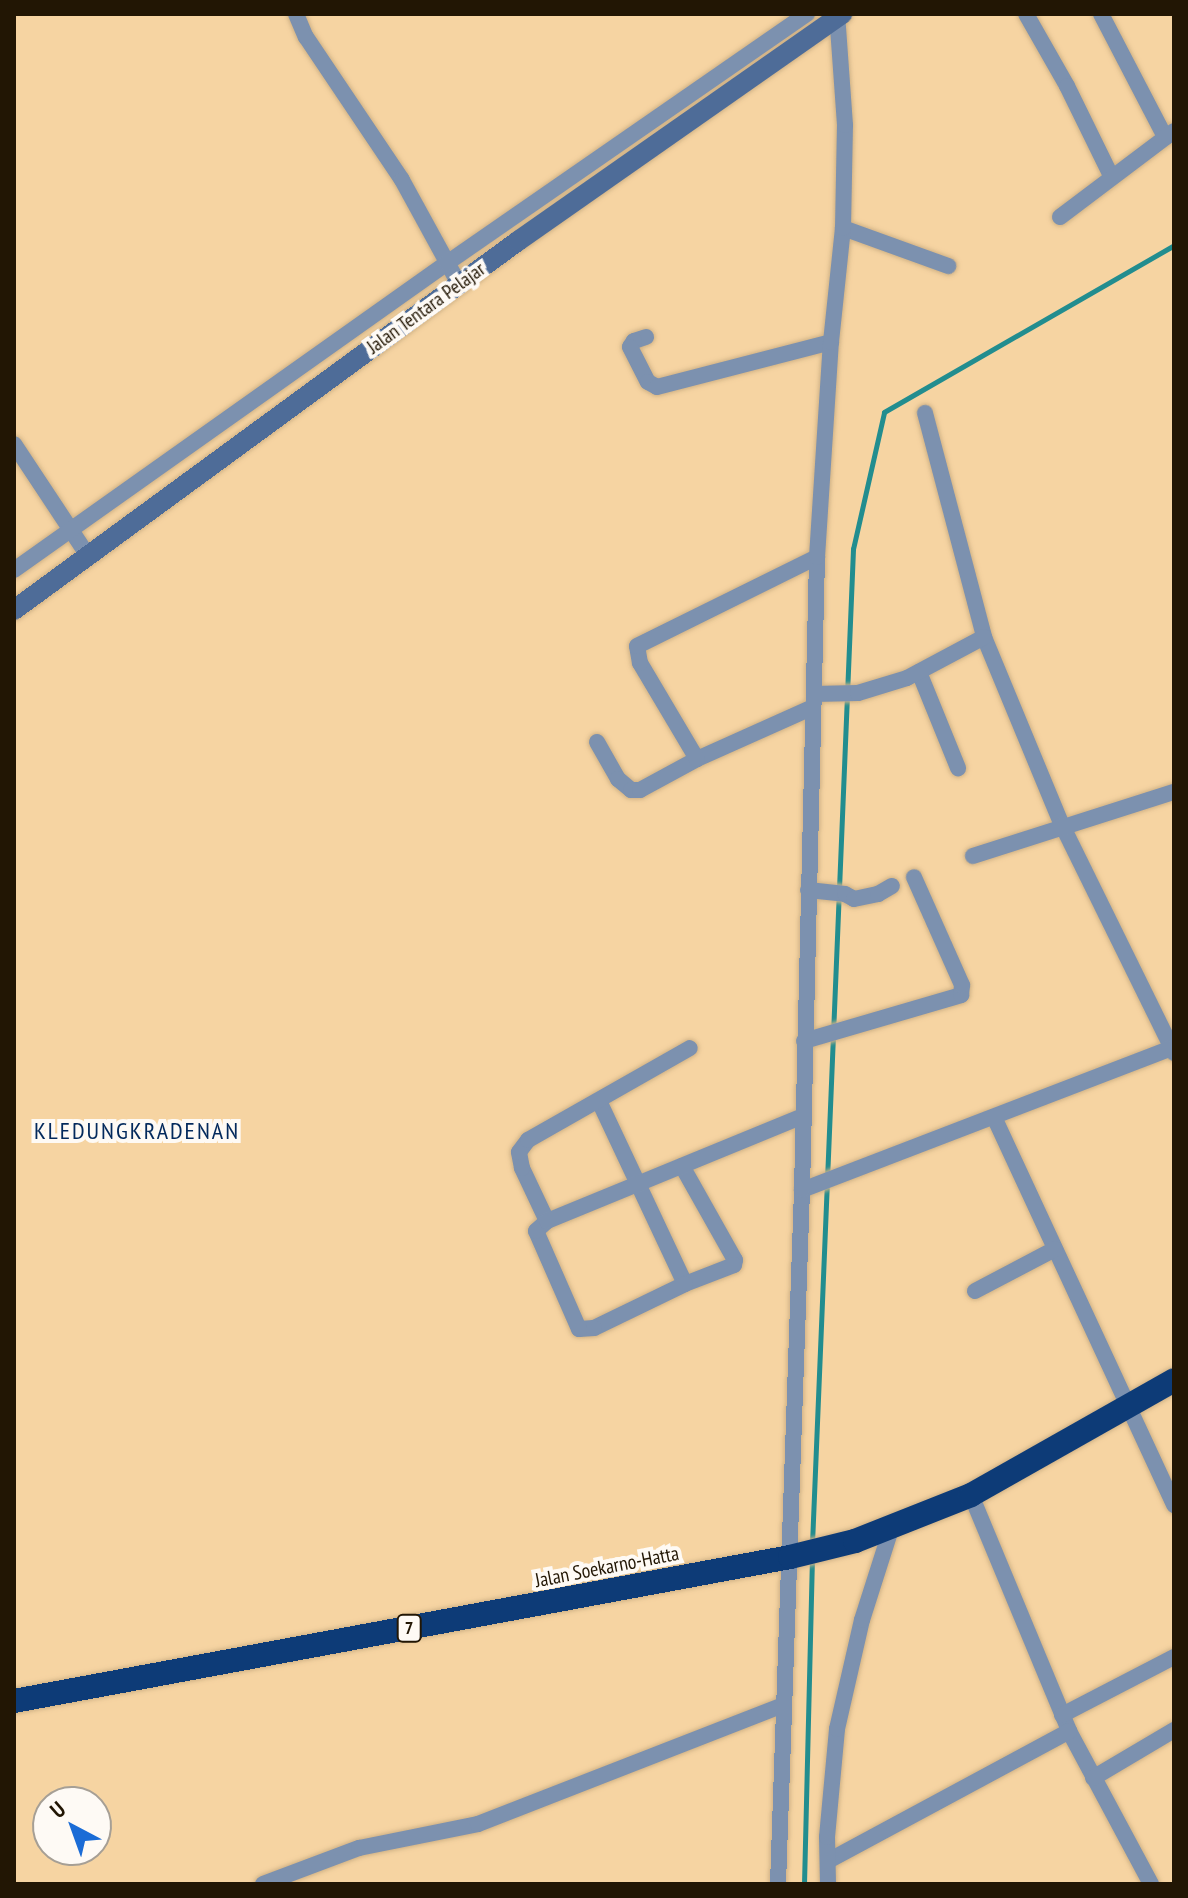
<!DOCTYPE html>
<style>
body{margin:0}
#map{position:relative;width:1188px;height:1898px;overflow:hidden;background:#f6d4a2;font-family:"PT Sans Narrow",sans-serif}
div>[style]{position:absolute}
.stream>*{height:5px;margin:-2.5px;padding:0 2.5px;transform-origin:2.5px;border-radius:2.5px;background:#228d8f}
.roads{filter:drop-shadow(0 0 2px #d0b286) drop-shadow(0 0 2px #d0b286)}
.street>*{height:16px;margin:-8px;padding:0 8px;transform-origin:8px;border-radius:8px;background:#7c91af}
.secondary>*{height:20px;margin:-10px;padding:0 10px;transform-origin:10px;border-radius:10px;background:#4e6c98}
.highway>*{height:24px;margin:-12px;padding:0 12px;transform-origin:12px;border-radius:12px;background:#0d3b77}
span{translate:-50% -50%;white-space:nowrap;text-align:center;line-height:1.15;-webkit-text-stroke:8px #fefaf5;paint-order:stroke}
.shield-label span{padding:2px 6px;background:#fefaf5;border:2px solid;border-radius:6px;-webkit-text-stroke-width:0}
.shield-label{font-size:18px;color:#221604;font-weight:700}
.street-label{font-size:20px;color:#221604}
.quarter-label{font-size:24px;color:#03295c;letter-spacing:2px}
.frame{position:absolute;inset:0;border:16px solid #221604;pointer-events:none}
.north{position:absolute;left:32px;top:1786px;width:80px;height:80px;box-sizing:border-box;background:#fefaf5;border:2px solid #a69f95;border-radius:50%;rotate:319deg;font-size:22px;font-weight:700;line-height:32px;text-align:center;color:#221604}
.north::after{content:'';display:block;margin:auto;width:28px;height:36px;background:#1b6cd6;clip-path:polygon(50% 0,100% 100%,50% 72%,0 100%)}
</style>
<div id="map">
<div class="stream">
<i style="left:812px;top:1544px;width:996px;rotate:-87.64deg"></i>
<i style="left:853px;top:549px;width:140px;rotate:-77.2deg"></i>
<i style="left:884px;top:412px;width:335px;rotate:-29.9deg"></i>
<i style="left:804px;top:1884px;width:326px;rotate:-88.6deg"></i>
</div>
<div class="roads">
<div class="street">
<i style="left:296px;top:14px;width:25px;rotate:67deg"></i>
<i style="left:306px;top:37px;width:172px;rotate:56.1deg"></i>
<i style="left:402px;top:180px;width:119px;rotate:61.3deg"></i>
<i style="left:1026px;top:14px;width:83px;rotate:60.3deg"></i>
<i style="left:1067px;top:86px;width:100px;rotate:63.9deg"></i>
<i style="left:1101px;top:14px;width:139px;rotate:62.5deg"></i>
<i style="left:1060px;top:217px;width:143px;rotate:-37deg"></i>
<i style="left:843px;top:228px;width:112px;rotate:19.9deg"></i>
<i style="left:646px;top:337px;width:13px;rotate:162deg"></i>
<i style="left:634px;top:341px;width:7px;rotate:124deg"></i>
<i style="left:630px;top:347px;width:39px;rotate:63deg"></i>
<i style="left:648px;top:382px;width:10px;rotate:29deg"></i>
<i style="left:657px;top:387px;width:180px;rotate:-14.5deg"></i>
<i style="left:925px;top:413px;width:232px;rotate:75.2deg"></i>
<i style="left:984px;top:637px;width:204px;rotate:67.5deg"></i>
<i style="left:1062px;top:825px;width:254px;rotate:63.8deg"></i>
<i style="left:14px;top:444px;width:134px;rotate:56.5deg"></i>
<i style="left:14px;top:570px;width:531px;rotate:-35.34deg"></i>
<i style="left:447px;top:263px;width:438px;rotate:-34.7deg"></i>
<i style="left:919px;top:672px;width:104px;rotate:67.9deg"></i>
<i style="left:814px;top:694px;width:44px;rotate:-1.3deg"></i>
<i style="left:858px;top:693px;width:51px;rotate:-17deg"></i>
<i style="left:907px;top:678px;width:87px;rotate:-28deg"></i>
<i style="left:597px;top:742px;width:43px;rotate:60.4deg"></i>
<i style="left:618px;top:779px;width:17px;rotate:40deg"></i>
<i style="left:631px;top:790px;width:9px"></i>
<i style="left:640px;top:790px;width:65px;rotate:-28.5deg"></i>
<i style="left:697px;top:759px;width:127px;rotate:-24.1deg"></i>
<i style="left:697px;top:759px;width:112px;rotate:-120.7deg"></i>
<i style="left:640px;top:663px;width:17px;rotate:-100deg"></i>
<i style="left:637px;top:646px;width:201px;rotate:-26.3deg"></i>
<i style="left:973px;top:856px;width:211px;rotate:-17.7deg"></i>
<i style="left:808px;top:890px;width:37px;rotate:6deg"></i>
<i style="left:845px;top:894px;width:10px;rotate:29deg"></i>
<i style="left:854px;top:899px;width:25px;rotate:-12deg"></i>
<i style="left:878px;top:894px;width:16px;rotate:-30deg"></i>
<i style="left:804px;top:1041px;width:164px;rotate:-16.3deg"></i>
<i style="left:961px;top:995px;width:10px;rotate:-84deg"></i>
<i style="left:962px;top:985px;width:118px;rotate:-114deg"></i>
<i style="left:599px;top:1101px;width:202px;rotate:64.8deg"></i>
<i style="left:994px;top:1117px;width:428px;rotate:65.1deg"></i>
<i style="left:682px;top:1166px;width:108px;rotate:60.6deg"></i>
<i style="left:735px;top:1260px;width:5px;rotate:101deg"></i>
<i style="left:734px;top:1265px;width:53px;rotate:158.8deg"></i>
<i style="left:685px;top:1284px;width:101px;rotate:154.2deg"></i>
<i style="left:594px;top:1328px;width:15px;rotate:176deg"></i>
<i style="left:579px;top:1329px;width:107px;rotate:-113.7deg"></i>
<i style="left:536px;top:1231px;width:15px;rotate:-42deg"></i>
<i style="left:547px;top:1221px;width:59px;rotate:-115.3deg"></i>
<i style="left:522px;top:1168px;width:16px;rotate:-101deg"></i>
<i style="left:519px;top:1152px;width:15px;rotate:-53deg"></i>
<i style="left:528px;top:1140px;width:186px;rotate:-29.6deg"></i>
<i style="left:802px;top:1190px;width:395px;rotate:-21deg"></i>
<i style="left:547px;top:1221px;width:277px;rotate:-22.3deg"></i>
<i style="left:975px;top:1291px;width:90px;rotate:-27.7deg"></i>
<i style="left:971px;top:1495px;width:256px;rotate:67.4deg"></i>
<i style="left:1069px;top:1731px;width:174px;rotate:61.8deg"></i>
<i style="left:1062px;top:1715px;width:126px;rotate:-27.4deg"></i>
<i style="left:1093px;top:1778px;width:94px;rotate:-30.7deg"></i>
<i style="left:828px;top:1861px;width:274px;rotate:-28.3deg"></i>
<i style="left:263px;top:1884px;width:103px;rotate:-20.6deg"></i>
<i style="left:359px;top:1848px;width:121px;rotate:-11.4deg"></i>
<i style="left:478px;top:1824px;width:328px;rotate:-21.3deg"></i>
<i style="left:778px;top:1884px;width:694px;rotate:-88.02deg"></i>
<i style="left:802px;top:1190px;width:633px;rotate:-88.64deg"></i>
<i style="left:817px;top:557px;width:215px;rotate:-86.3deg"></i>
<i style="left:831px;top:342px;width:115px;rotate:-84deg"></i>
<i style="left:843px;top:228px;width:103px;rotate:-88.9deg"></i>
<i style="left:845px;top:125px;width:111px;rotate:-94.1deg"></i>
<i style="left:828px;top:1884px;width:47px;rotate:-91.2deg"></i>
<i style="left:827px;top:1837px;width:108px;rotate:-84.7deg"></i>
<i style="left:837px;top:1729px;width:112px;rotate:-77.1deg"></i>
<i style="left:862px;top:1620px;width:96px;rotate:-72.3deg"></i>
</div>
<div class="secondary">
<i style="left:14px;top:610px;width:625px;rotate:-36.21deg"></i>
<i style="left:518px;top:241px;width:396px;rotate:-35deg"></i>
</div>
<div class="highway">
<i style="left:14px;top:1701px;width:789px;rotate:-10.51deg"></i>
<i style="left:790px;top:1557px;width:67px;rotate:-13.8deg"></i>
<i style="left:855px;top:1541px;width:125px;rotate:-21.6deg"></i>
<i style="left:971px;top:1495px;width:233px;rotate:-29.5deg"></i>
</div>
</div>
<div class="shield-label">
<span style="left:409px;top:1628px">7</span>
</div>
<div class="street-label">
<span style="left:426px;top:308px;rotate:-36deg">Jalan Tentara Pelajar</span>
<span style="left:607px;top:1567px;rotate:-11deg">Jalan Soekarno-Hatta</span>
</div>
<div class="quarter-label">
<span style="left:137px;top:1131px">KLEDUNGKRADENAN</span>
</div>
<div class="frame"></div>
<div class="north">U</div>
</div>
